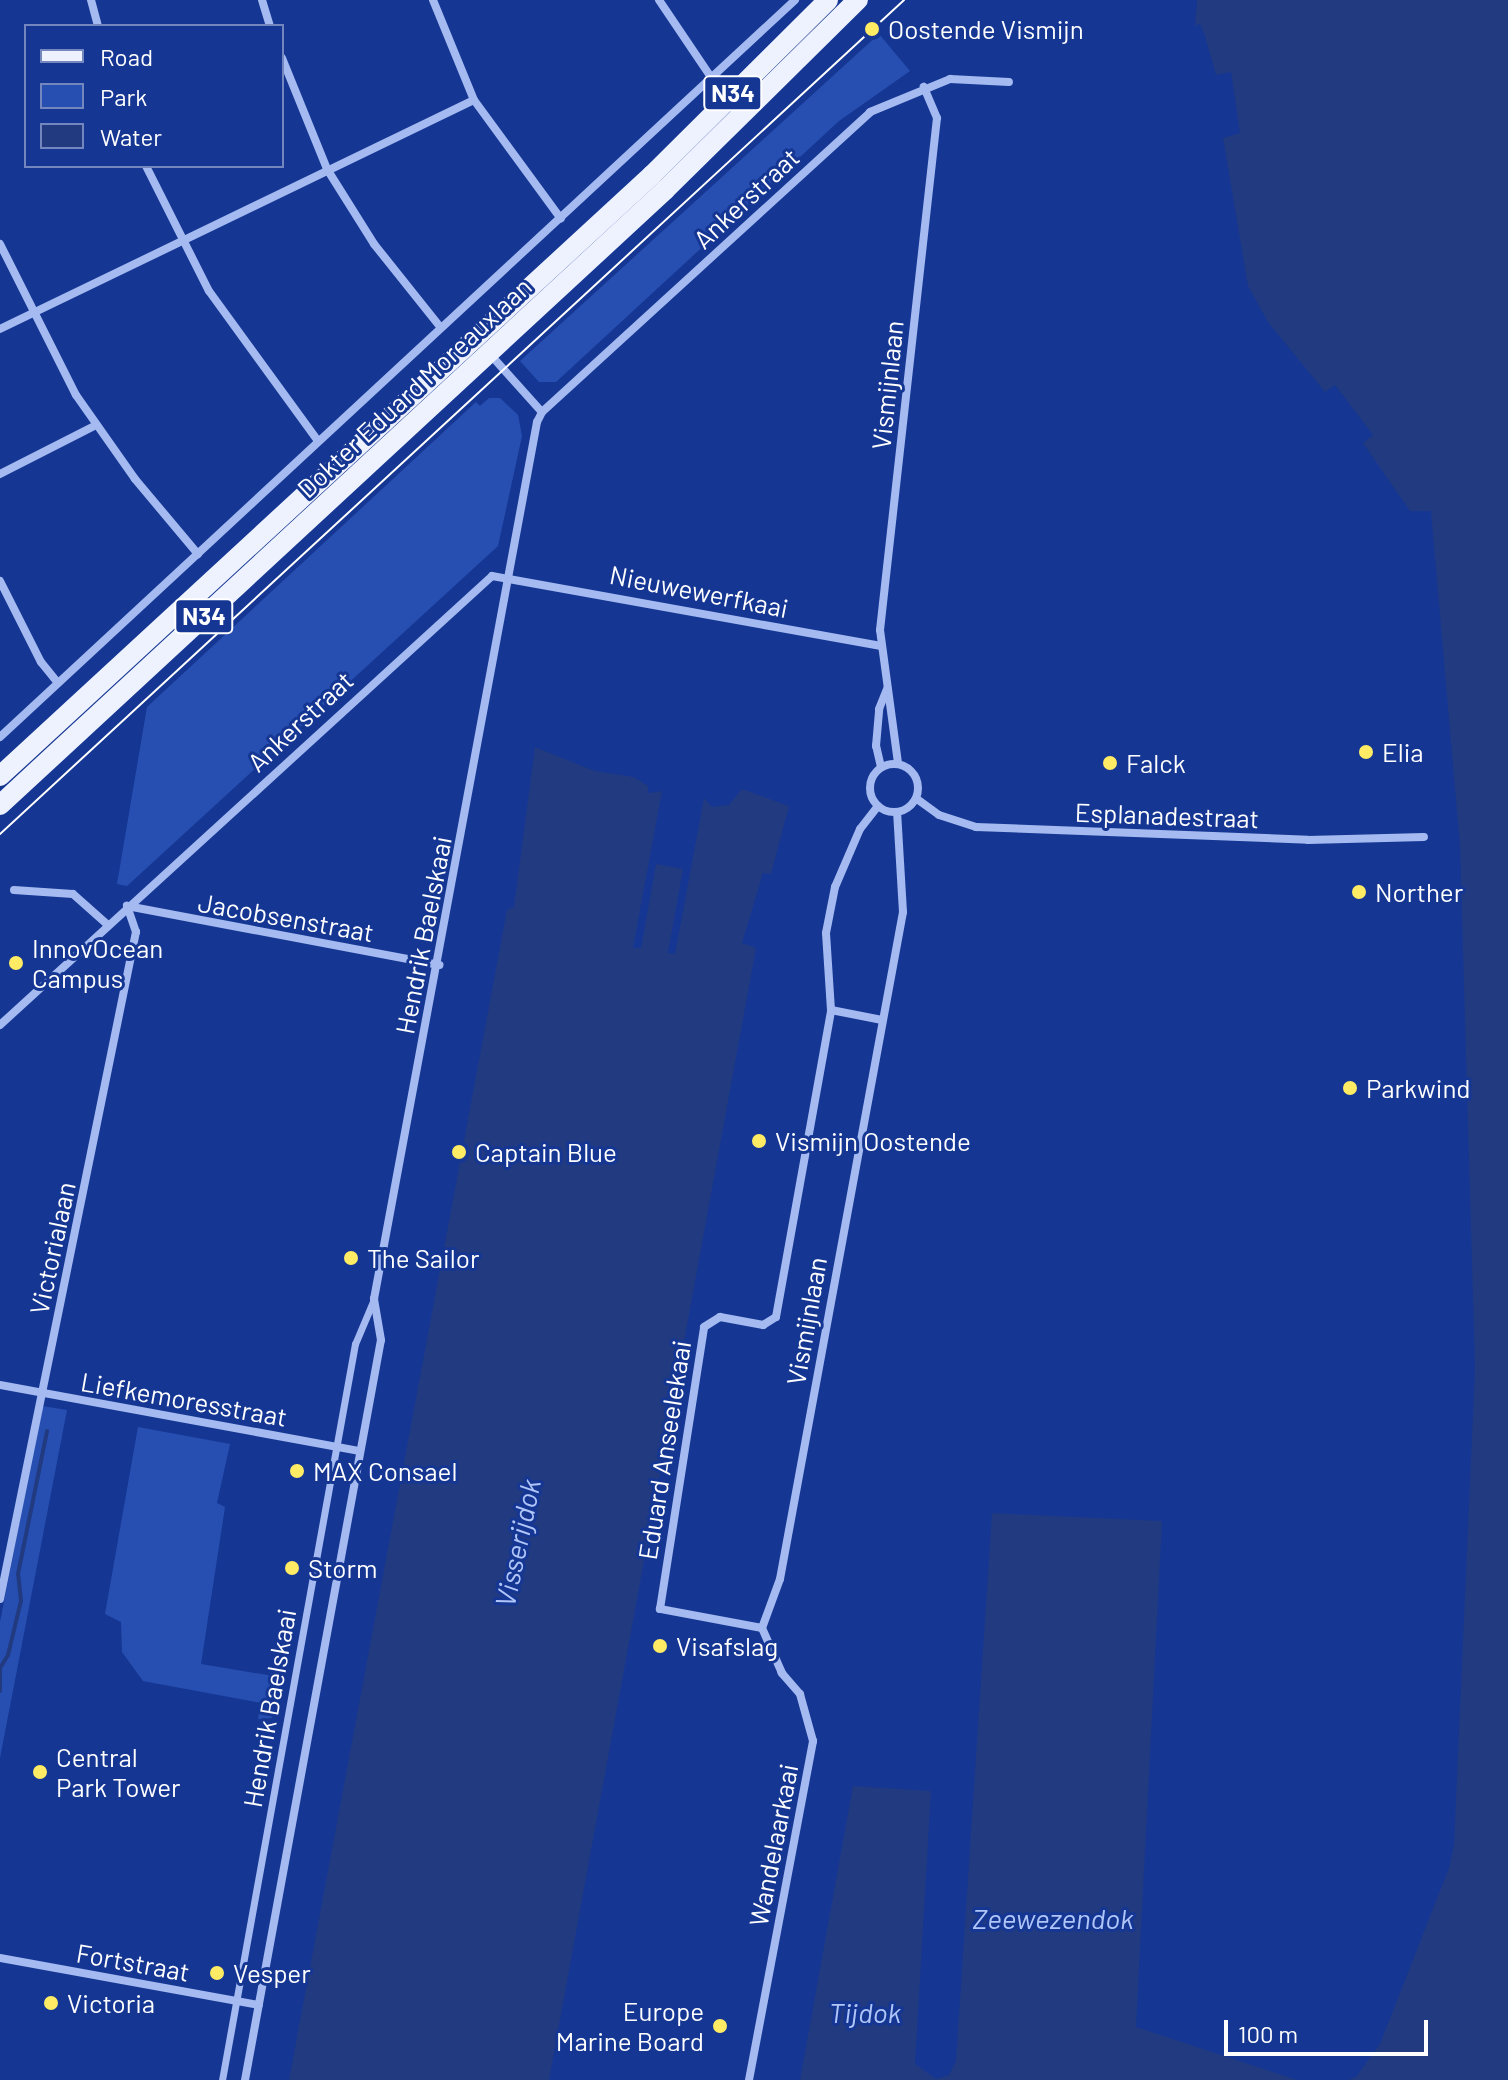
<!DOCTYPE html>
<style>
body{margin:0}
#map{position:relative;width:1508px;height:2080px;overflow:hidden;background:#153793;font-family:Barlow,sans-serif}
div>[style]{position:absolute}
.green>*{inset:0;background:#274fb2}
.water>*{inset:0;background:#213a80}
.stream>*{height:4px;margin:-2px;padding:0 2px;transform-origin:2px;border-radius:2px;background:#213a80}
.pedestrian>*{height:7px;margin:-3.5px;padding:0 3.5px;transform-origin:3.5px;border-radius:3.5px;background:#a4baf1}
.minor>*{height:8px;margin:-4px;padding:0 4px;transform-origin:4px;border-radius:4px;background:#a4baf1}
.minor>.ring{margin:-4px;padding:0;box-sizing:content-box;background:none;border:8px solid #a4baf1;border-radius:50%}
.primary>*{height:20px;margin:-10px;padding:0 10px;transform-origin:10px;border-radius:10px;background:#eef2ff}
.tram>*{height:2px;margin:-1px;padding:0 1px;transform-origin:1px;border-radius:1px;background:#fff}
.dots>*{width:22px;height:22px;translate:-50% -50%;box-sizing:border-box;border:4px solid #153793;border-radius:50%}
span{translate:-50% -50%;white-space:nowrap;text-align:center;line-height:1.15;-webkit-text-stroke:6px #153793;paint-order:stroke}
.shield-label span{padding:2px 6px;background:#153793;border:2px solid;border-radius:6px;-webkit-text-stroke-width:0}
.shield-label{font-size:24px;color:#fff;font-weight:700}
.poi-label{font-size:26px;color:#fff}
.left{translate:0 -50%;text-align:left}
.right{translate:-100% -50%;text-align:right}
.street-label{font-size:26px;color:#fff}
.water-label{font-size:28px;color:#b0c5f8;font-style:italic}
.legend{position:absolute;left:24px;top:24px;width:260px;height:144px;box-sizing:border-box;background:#153793;border:2px solid #7387be;margin:0;padding:10px 14px;list-style:none;font-size:24px;color:#fff}
.legend li{display:flex;align-items:center;gap:16px;height:40px}
.legend b{width:40px;border:2px solid #7387be}
.scale{position:absolute;left:1224px;top:2020px;width:204px;height:36px;box-sizing:border-box;border:4px solid #fff;border-top:0;padding-left:10px;font-size:24px;line-height:28px;white-space:nowrap;color:#fff;-webkit-text-stroke:6px #153793;paint-order:stroke}
</style>
<div id="map">
<div class="green">
<i style="clip-path:polygon(879px 34px,910px 71px,839px 121px,556px 382px,539px 382px,520px 361px)"></i>
<i style="clip-path:polygon(489px 398px,500px 398px,518px 415px,522px 436px,498px 546px,127px 886px,117px 884px,147px 707px,476px 402px,480px 406px)"></i>
<i style="clip-path:polygon(42px 1406px,67px 1410px,0 1758px,0 1622px)"></i>
<i style="clip-path:polygon(138px 1427px,230px 1444px,217px 1503px,225px 1507px,201px 1664px,279px 1677px,272px 1718px,258px 1719px,261px 1703px,143px 1681px,122px 1652px,121px 1622px,105px 1614px)"></i>
</div>
<div class="water">
<i style="clip-path:polygon(1197px 0,1508px 0,1508px 2080px,1348px 2080px,1356px 2077px,1380px 2044px,1449px 1868px,1454px 1845px,1475px 1368px,1460px 846px,1431px 511px,1410px 511px,1363px 443px,1373px 435px,1335px 385px,1325px 392px,1268px 322px,1248px 286px,1223px 138px,1240px 133px,1231px 72px,1216px 75px,1205px 36px,1200px 24px,1195px 26px)"></i>
<i style="clip-path:polygon(535px 747px,595px 771px,634px 777px,648px 786px,648px 793px,662px 791px,633px 948px,641px 948px,656px 864px,683px 869px,668px 953px,675px 954px,704px 798px,712px 807px,729px 805px,742px 789px,789px 806px,771px 874px,763px 873px,742px 943px,756px 948px,549px 2080px,289px 2080px,507px 910px,514px 907px)"></i>
<i style="clip-path:polygon(992px 1513px,1162px 1521px,1136px 2027px,1297px 2080px,800px 2080px,853px 1786px,931px 1791px,915px 2064px,936px 2079px,949px 2075px,956px 2061px)"></i>
</div>
<div class="stream">
<i style="left:0;top:1668px;width:15px;rotate:-58deg"></i>
<i style="left:8px;top:1655px;width:56px;rotate:-76.5deg"></i>
<i style="left:21px;top:1601px;width:27px;rotate:-96deg"></i>
<i style="left:18px;top:1574px;width:146px;rotate:-78.5deg"></i>
<i style="left:0;top:1669px;width:22px;rotate:90deg"></i>
</div>
<div class="pedestrian">
<i style="left:222px;top:2080px;width:748px;rotate:-79.76deg"></i>
<i style="left:355px;top:1344px;width:49px;rotate:-67.1deg"></i>
</div>
<div class="minor">
<i style="left:91px;top:0;width:27px;rotate:75deg"></i>
<i style="left:262px;top:0;width:27px;rotate:73deg"></i>
<i style="left:433px;top:0;width:108px;rotate:67.7deg"></i>
<i style="left:474px;top:100px;width:147px;rotate:53.8deg"></i>
<i style="left:659px;top:0;width:97px;rotate:56deg"></i>
<i style="left:282px;top:58px;width:120px;rotate:67.9deg"></i>
<i style="left:327px;top:169px;width:89px;rotate:57.9deg"></i>
<i style="left:374px;top:244px;width:107px;rotate:51.4deg"></i>
<i style="left:146px;top:166px;width:140px;rotate:63.3deg"></i>
<i style="left:209px;top:291px;width:185px;rotate:54deg"></i>
<i style="left:0;top:244px;width:169px;rotate:63.3deg"></i>
<i style="left:76px;top:395px;width:103px;rotate:54.9deg"></i>
<i style="left:135px;top:479px;width:98px;rotate:50deg"></i>
<i style="left:0;top:329px;width:526px;rotate:-25.79deg"></i>
<i style="left:489px;top:353px;width:79px;rotate:48.1deg"></i>
<i style="left:0;top:474px;width:108px;rotate:-27deg"></i>
<i style="left:0;top:581px;width:91px;rotate:63.2deg"></i>
<i style="left:41px;top:662px;width:27px;rotate:51deg"></i>
<i style="left:0;top:737px;width:1084px;rotate:-42.83deg"></i>
<i style="left:898px;top:763px;width:134px;rotate:-97.7deg"></i>
<i style="left:880px;top:630px;width:515px;rotate:-83.65deg"></i>
<i style="left:937px;top:118px;width:34px;rotate:-113deg"></i>
<i class="ring" style="left:870px;top:764px;width:40px;height:40px"></i>
<i style="left:881px;top:767px;width:22px;rotate:-103deg"></i>
<i style="left:876px;top:746px;width:37px;rotate:-85deg"></i>
<i style="left:879px;top:709px;width:22px;rotate:-68deg"></i>
<i style="left:917px;top:799px;width:27px;rotate:36deg"></i>
<i style="left:939px;top:815px;width:39px;rotate:18deg"></i>
<i style="left:976px;top:827px;width:332px;rotate:2.2deg"></i>
<i style="left:1308px;top:840px;width:116px;rotate:-1.5deg"></i>
<i style="left:878px;top:806px;width:29px;rotate:128deg"></i>
<i style="left:860px;top:829px;width:63px;rotate:113.3deg"></i>
<i style="left:835px;top:887px;width:47px;rotate:101.1deg"></i>
<i style="left:826px;top:933px;width:77px;rotate:86.3deg"></i>
<i style="left:831px;top:1010px;width:52px;rotate:11.1deg"></i>
<i style="left:14px;top:890px;width:59px;rotate:3.9deg"></i>
<i style="left:73px;top:894px;width:47px;rotate:41.5deg"></i>
<i style="left:127px;top:906px;width:318px;rotate:10.7deg"></i>
<i style="left:0;top:1025px;width:666px;rotate:-42.38deg"></i>
<i style="left:492px;top:576px;width:394px;rotate:10.2deg"></i>
<i style="left:0;top:1385px;width:366px;rotate:10.4deg"></i>
<i style="left:0;top:1599px;width:681px;rotate:-78.48deg"></i>
<i style="left:136px;top:932px;width:28px;rotate:-109deg"></i>
<i style="left:762px;top:1628px;width:52px;rotate:-69.8deg"></i>
<i style="left:780px;top:1579px;width:678px;rotate:-79.55deg"></i>
<i style="left:903px;top:912px;width:100px;rotate:-93.4deg"></i>
<i style="left:762px;top:1628px;width:104px;rotate:-169.4deg"></i>
<i style="left:660px;top:1609px;width:285px;rotate:-81.1deg"></i>
<i style="left:704px;top:1327px;width:19px;rotate:-32deg"></i>
<i style="left:720px;top:1317px;width:44px;rotate:10.5deg"></i>
<i style="left:763px;top:1325px;width:15px;rotate:-32deg"></i>
<i style="left:776px;top:1317px;width:312px;rotate:-79.8deg"></i>
<i style="left:0;top:1958px;width:263px;rotate:10.3deg"></i>
<i style="left:245px;top:2080px;width:752px;rotate:-79.59deg"></i>
<i style="left:381px;top:1340px;width:42px;rotate:-99.7deg"></i>
<i style="left:374px;top:1299px;width:892px;rotate:-79.47deg"></i>
<i style="left:537px;top:422px;width:11px;rotate:-63deg"></i>
<i style="left:542px;top:412px;width:445px;rotate:-42.4deg"></i>
<i style="left:870px;top:112px;width:87px;rotate:-22.4deg"></i>
<i style="left:950px;top:79px;width:59px;rotate:2.9deg"></i>
<i style="left:749px;top:2080px;width:345px;rotate:-79.3deg"></i>
<i style="left:813px;top:1741px;width:49px;rotate:-105.5deg"></i>
<i style="left:800px;top:1694px;width:28px;rotate:-131deg"></i>
<i style="left:782px;top:1673px;width:49px;rotate:-114deg"></i>
</div>
<div class="primary">
<i style="left:0;top:776px;width:887px;rotate:-42.67deg"></i>
<i style="left:652px;top:175px;width:248px;rotate:-44.8deg"></i>
<i style="left:0;top:805px;width:906px;rotate:-42.76deg"></i>
<i style="left:665px;top:190px;width:271px;rotate:-44.6deg"></i>
</div>
<div class="tram">
<i style="left:0;top:834px;width:1230px;rotate:-42.69deg"></i>
</div>
<div class="dots">
<i style="left:872px;top:29px;background:#ffec64"></i>
<i style="left:1366px;top:752px;background:#ffec64"></i>
<i style="left:1110px;top:763px;background:#ffec64"></i>
<i style="left:1359px;top:892px;background:#ffec64"></i>
<i style="left:16px;top:963px;background:#ffec64"></i>
<i style="left:1350px;top:1088px;background:#ffec64"></i>
<i style="left:759px;top:1141px;background:#ffec64"></i>
<i style="left:459px;top:1152px;background:#ffec64"></i>
<i style="left:351px;top:1258px;background:#ffec64"></i>
<i style="left:297px;top:1471px;background:#ffec64"></i>
<i style="left:292px;top:1568px;background:#ffec64"></i>
<i style="left:660px;top:1646px;background:#ffec64"></i>
<i style="left:40px;top:1772px;background:#ffec64"></i>
<i style="left:217px;top:1973px;background:#ffec64"></i>
<i style="left:51px;top:2003px;background:#ffec64"></i>
<i style="left:720px;top:2026px;background:#ffec64"></i>
</div>
<div class="shield-label">
<span style="left:733px;top:93px">N34</span>
<span style="left:204px;top:616px">N34</span>
</div>
<div class="poi-label">
<span class="left" style="left:888px;top:29px">Oostende Vismijn</span>
<span class="left" style="left:1382px;top:752px">Elia</span>
<span class="left" style="left:1126px;top:763px">Falck</span>
<span class="left" style="left:1375px;top:892px">Norther</span>
<span class="left" style="left:32px;top:963px">InnovOcean<br>Campus</span>
<span class="left" style="left:1366px;top:1088px">Parkwind</span>
<span class="left" style="left:775px;top:1141px">Vismijn Oostende</span>
<span class="left" style="left:475px;top:1152px">Captain Blue</span>
<span class="left" style="left:367px;top:1258px">The Sailor</span>
<span class="left" style="left:313px;top:1471px">MAX Consael</span>
<span class="left" style="left:308px;top:1568px">Storm</span>
<span class="left" style="left:676px;top:1646px">Visafslag</span>
<span class="left" style="left:56px;top:1772px">Central<br>Park Tower</span>
<span class="left" style="left:233px;top:1973px">Vesper</span>
<span class="left" style="left:67px;top:2003px">Victoria</span>
<span class="right" style="left:704px;top:2026px">Europe<br>Marine Board</span>
</div>
<div class="street-label">
<span style="left:746px;top:198px;rotate:-43deg">Ankerstraat</span>
<span style="left:887px;top:385px;rotate:-84deg">Vismijnlaan</span>
<span style="left:414px;top:387px;rotate:-43deg">Dokter Eduard Moreauxlaan</span>
<span style="left:699px;top:591px;rotate:11deg">Nieuwewerfkaai</span>
<span style="left:300px;top:721px;rotate:-43deg">Ankerstraat</span>
<span style="left:1167px;top:815px;rotate:2deg">Esplanadestraat</span>
<span style="left:286px;top:917px;rotate:10deg">Jacobsenstraat</span>
<span style="left:423px;top:935px;rotate:-79deg">Hendrik Baelskaai</span>
<span style="left:52px;top:1248px;rotate:-78deg">Victorialaan</span>
<span style="left:806px;top:1321px;rotate:-80deg">Vismijnlaan</span>
<span style="left:184px;top:1399px;rotate:10deg">Liefkemoresstraat</span>
<span style="left:664px;top:1450px;rotate:-81deg">Eduard Anseelekaai</span>
<span style="left:269px;top:1708px;rotate:-80deg">Hendrik Baelskaai</span>
<span style="left:773px;top:1845px;rotate:-79deg">Wandelaarkaai</span>
<span style="left:133px;top:1962px;rotate:10deg">Fortstraat</span>
</div>
<div class="water-label">
<span style="left:517px;top:1543px;rotate:-78deg">Visserijdok</span>
<span style="left:1053px;top:1918px">Zeewezendok</span>
<span style="left:865px;top:2012px">Tijdok</span>
</div>
<ul class="legend">
<li><b style="height:10px;background:#eef2ff"></b>Road</li>
<li><b style="height:22px;background:#274fb2"></b>Park</li>
<li><b style="height:22px;background:#213a80"></b>Water</li>
</ul>
<div class="scale">100 m</div>
</div>
